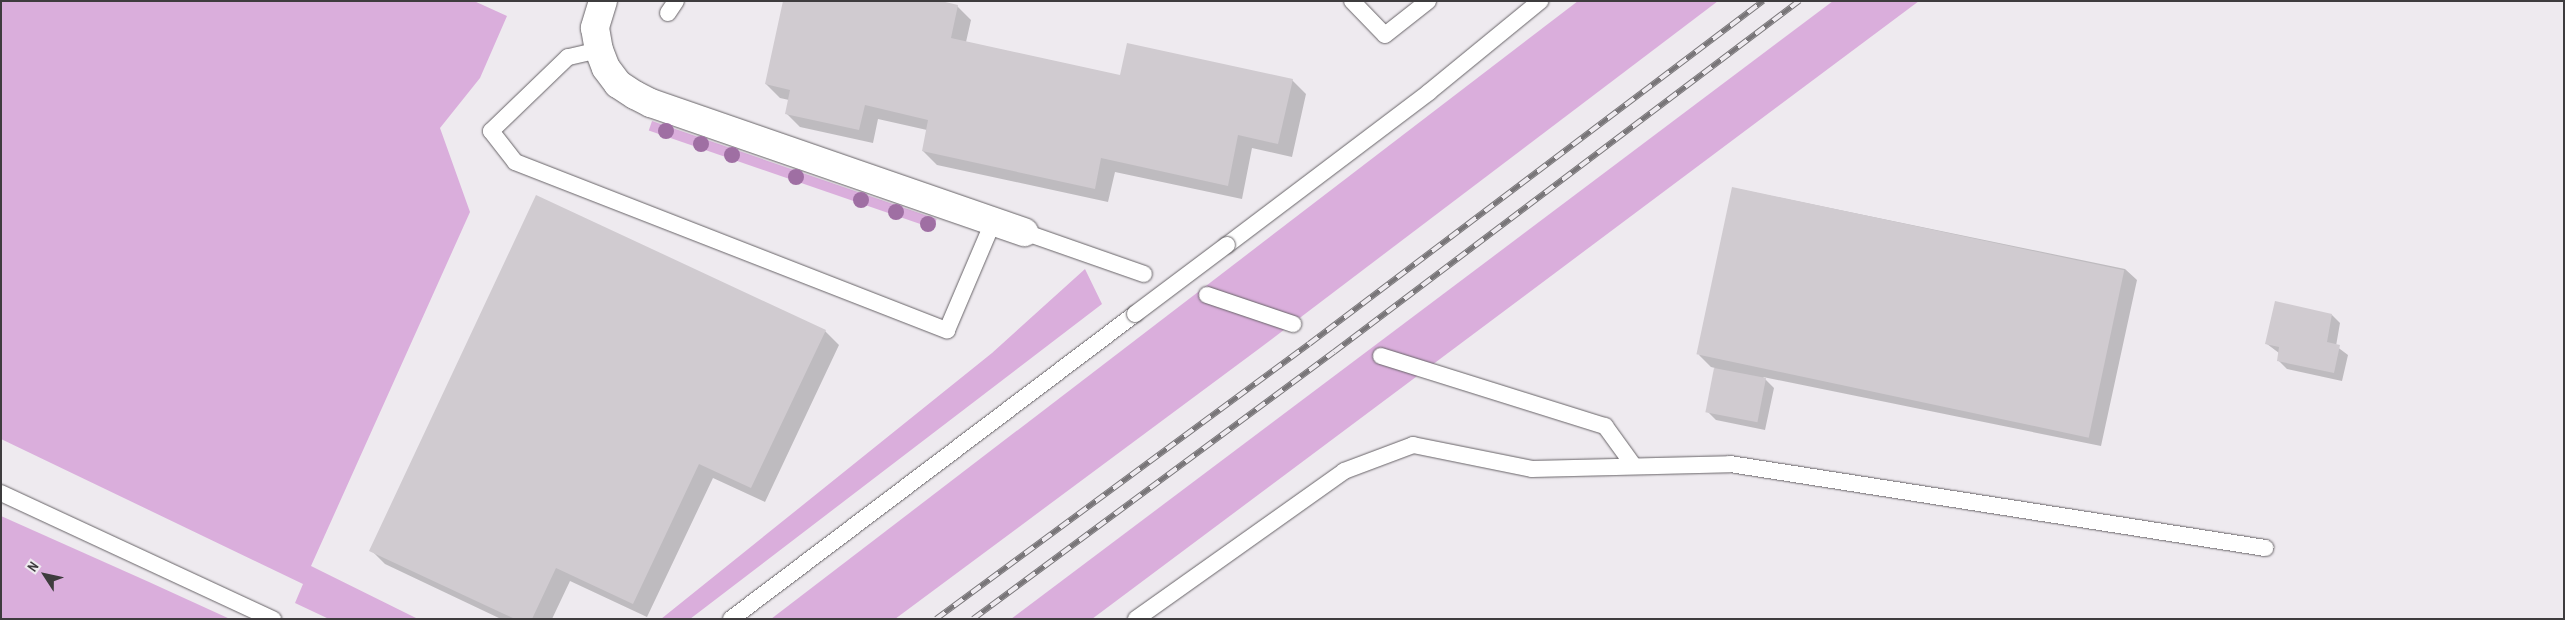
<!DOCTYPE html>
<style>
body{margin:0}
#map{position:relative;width:2565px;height:620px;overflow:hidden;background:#eeeaef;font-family:"Archivo Narrow",sans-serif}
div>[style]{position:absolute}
.green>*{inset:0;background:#daaedc;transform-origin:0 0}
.shadow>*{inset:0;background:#0003}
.building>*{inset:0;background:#d0cbd0;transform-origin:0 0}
.roads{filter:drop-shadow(0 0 1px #676367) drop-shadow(0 0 1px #676367)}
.service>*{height:16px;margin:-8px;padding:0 8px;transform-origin:8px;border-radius:8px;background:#fff}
.minor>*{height:28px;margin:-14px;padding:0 14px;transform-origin:14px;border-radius:14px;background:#fff}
.rail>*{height:5.5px;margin-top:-2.75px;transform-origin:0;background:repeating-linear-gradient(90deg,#eeeaef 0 11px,#787578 0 22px);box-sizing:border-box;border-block:1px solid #787578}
.bridges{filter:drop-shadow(0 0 1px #676367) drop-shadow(0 0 1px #676367)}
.service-bridge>*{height:16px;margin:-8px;padding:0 8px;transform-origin:8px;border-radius:8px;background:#fff}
.trees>*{width:16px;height:16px;margin:-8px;border-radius:50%;background:#9f6fa3}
span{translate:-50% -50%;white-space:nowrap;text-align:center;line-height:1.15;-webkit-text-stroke:5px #eeeaef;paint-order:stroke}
.frame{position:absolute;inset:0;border:2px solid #3e3c3e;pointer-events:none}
.north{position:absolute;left:20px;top:550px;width:50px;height:50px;-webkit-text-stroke:4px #eeeaef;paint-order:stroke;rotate:305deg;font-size:14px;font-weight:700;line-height:20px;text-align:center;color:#3e3c3e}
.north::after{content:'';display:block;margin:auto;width:18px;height:22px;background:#3e3c3e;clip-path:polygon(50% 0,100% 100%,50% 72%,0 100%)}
</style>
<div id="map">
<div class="green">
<i style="clip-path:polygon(1px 1px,474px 1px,507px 16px,480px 78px,440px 128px,470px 212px,311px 566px,418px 619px,329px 619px,295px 603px,303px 584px,1px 439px)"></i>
<i style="clip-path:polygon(1578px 1px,1718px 1px,1256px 351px,895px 619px,771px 619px)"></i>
<i style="clip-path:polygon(1833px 1px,1919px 1px,1092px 619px,1011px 619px)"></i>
<i style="left:652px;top:121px;width:301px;height:10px;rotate:19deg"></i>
<i style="clip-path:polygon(1085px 269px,1102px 304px,690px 619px,661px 619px,992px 353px)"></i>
<i style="clip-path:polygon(1px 516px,149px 582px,230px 619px,1px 619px)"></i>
</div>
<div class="shadow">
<i style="clip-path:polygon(957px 6px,971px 20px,966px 42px,1121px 76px,1292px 80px,1306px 94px,1292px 157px,1252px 148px,1242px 199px,1115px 172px,1108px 202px,937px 165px,923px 151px,927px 130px,878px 119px,873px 143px,800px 127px,786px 113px,789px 100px,780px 98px,766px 84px)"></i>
<i style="clip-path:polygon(1733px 188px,2125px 269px,2137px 280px,2101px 446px,1763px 377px,1774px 388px,1765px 430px,1716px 420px,1707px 411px,1715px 368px,1711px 367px,1699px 355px)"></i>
<i style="clip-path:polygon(2332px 315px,2340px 323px,2336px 346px,2348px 355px,2342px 381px,2287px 369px,2278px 360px,2279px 353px,2267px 344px)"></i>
<i style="clip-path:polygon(825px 331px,839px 345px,765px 502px,713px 478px,647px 617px,570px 581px,552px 619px,501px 619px,385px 564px,371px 550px)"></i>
</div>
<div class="building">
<i style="clip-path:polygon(783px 1px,941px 1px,958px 5px,951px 38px,1120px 75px,1127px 43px,1293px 79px,1278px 144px,1238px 135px,1228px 186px,1101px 158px,1095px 189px,922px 151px,928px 120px,865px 105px,859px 130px,785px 114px,790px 90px,765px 84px)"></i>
<i style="left:1732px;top:187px;width:401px;height:171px;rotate:12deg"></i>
<i style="clip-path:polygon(536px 195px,826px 330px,751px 488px,699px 464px,633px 604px,556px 568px,532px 619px,515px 619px,369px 551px)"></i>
<i style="clip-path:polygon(2275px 301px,2332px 314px,2327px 342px,2340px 345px,2334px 373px,2277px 361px,2279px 347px,2265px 344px)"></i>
<i style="left:1714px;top:368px;width:53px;height:45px;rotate:11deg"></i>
</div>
<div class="roads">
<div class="service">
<i style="left:1352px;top:1px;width:47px;rotate:45.9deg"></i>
<i style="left:1385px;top:35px;width:55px;rotate:-38.3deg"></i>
<i style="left:668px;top:13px;width:14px;rotate:-56deg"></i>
<i style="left:599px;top:50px;width:32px;rotate:167deg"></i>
<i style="left:568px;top:57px;width:107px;rotate:136.1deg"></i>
<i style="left:491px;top:131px;width:39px;rotate:52deg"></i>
<i style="left:515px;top:162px;width:464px;rotate:21.3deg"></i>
<i style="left:947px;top:330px;width:117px;rotate:-66.9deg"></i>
<i style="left:1024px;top:232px;width:127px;rotate:19.3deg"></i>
<i style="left:1227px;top:245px;width:253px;rotate:-37.1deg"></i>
<i style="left:1429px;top:92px;width:144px;rotate:-39.3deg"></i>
<i style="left:1207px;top:295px;width:91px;rotate:18.6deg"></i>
<i style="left:1381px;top:356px;width:235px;rotate:17.4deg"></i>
<i style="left:1605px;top:426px;width:49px;rotate:54.1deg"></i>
<i style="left:1px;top:493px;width:300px;rotate:24.9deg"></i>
<i style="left:731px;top:619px;width:506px;rotate:-37.05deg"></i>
<i style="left:1136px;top:619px;width:255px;rotate:-35.4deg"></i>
<i style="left:1344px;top:471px;width:74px;rotate:-20.6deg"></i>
<i style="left:1413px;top:445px;width:121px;rotate:11.4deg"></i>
<i style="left:1532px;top:469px;width:198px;rotate:-1.4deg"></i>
<i style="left:1730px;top:464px;width:542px;rotate:8.92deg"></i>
</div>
<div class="minor">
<i style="left:603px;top:1px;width:28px;rotate:107deg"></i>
<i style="left:595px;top:28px;width:22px;rotate:80deg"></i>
<i style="left:599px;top:50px;width:19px;rotate:69deg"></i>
<i style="left:606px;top:68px;width:20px;rotate:53deg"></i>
<i style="left:618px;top:84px;width:20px;rotate:33deg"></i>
<i style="left:635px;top:95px;width:18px;rotate:27deg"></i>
<i style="left:651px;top:103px;width:395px;rotate:19.1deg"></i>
</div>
</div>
<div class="rail">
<i style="left:936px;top:619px;width:463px;rotate:-36.4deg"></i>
<i style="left:1309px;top:344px;width:569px;rotate:-37.07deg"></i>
<i style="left:973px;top:619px;width:449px;rotate:-36.5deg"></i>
<i style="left:1334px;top:352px;width:583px;rotate:-37.05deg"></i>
</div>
<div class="bridges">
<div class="service-bridge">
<i style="left:1135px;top:314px;width:115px;rotate:-36.9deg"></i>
</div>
</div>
<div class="trees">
<i style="left:666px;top:131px"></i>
<i style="left:701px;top:144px"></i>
<i style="left:732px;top:155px"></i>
<i style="left:796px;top:177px"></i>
<i style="left:861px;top:200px"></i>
<i style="left:896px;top:212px"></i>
<i style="left:928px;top:224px"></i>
</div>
<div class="frame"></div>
<div class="north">N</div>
</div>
